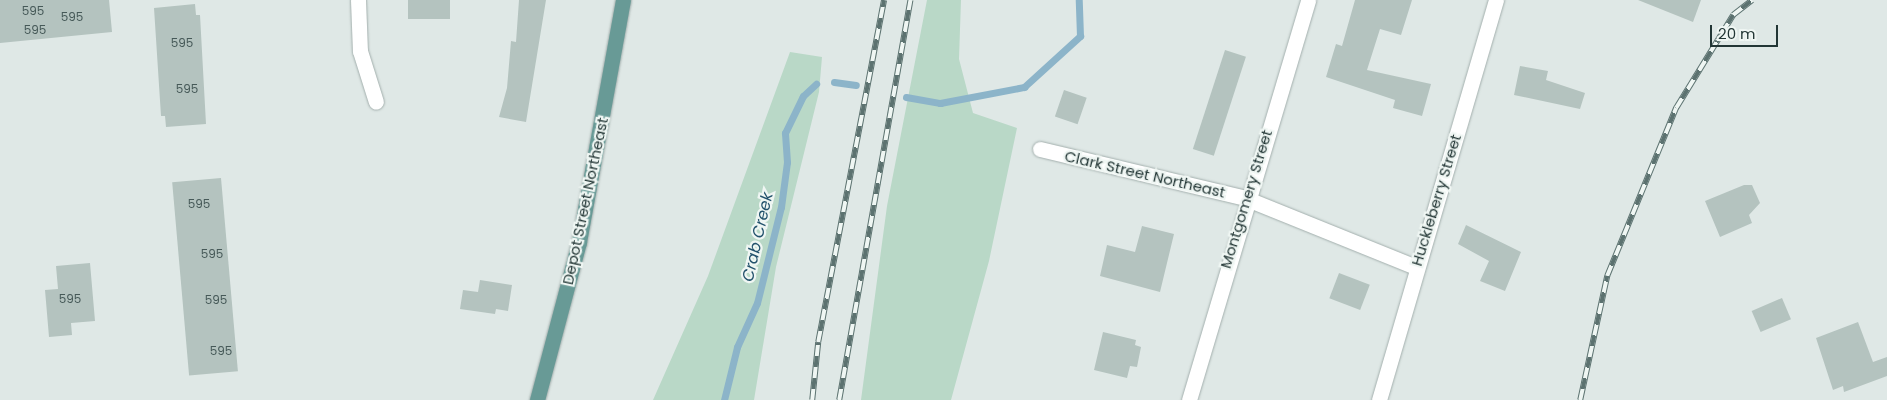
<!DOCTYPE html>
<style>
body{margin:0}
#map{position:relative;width:1887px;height:400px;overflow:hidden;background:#dfe8e6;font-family:Poppins,sans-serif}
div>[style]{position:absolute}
.green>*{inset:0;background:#b9d8c7}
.stream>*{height:7px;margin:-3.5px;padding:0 3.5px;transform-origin:3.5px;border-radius:3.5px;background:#8cb4c9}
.building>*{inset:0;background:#b4c3bf;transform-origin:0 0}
.roads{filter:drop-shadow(0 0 1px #a3afad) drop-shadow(0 0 1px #a3afad)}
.minor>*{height:15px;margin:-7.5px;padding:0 7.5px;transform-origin:7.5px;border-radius:7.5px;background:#fff}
.major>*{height:15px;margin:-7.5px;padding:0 7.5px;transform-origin:7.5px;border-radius:7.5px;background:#689a96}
.rail>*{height:5.5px;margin-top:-2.75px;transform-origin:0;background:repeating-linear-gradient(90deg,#eff6f3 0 11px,#5c7270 0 22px);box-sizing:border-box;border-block:1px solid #5c7270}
span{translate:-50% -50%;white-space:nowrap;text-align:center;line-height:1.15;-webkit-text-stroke:4.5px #eff6f3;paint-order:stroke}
.number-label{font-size:12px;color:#465958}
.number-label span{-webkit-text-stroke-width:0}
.street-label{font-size:15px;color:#223635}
.water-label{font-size:16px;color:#23526c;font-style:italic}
.scale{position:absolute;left:1710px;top:25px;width:68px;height:22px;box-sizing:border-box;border:2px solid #223635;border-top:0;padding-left:6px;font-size:15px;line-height:18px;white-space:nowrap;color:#223635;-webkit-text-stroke:4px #eff6f3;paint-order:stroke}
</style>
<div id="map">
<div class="green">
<i style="clip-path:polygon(927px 0,961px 0,959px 59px,973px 113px,1017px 128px,989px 261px,951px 400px,861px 400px,887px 206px)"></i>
<i style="clip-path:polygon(790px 52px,822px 57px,819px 92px,776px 267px,754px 400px,653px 400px,708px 276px)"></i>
</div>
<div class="stream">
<i style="left:834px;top:82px;width:22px;rotate:8deg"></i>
<i style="left:906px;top:97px;width:35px;rotate:10deg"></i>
<i style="left:940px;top:103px;width:86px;rotate:-10.8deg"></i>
<i style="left:1024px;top:87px;width:76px;rotate:-42.3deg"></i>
<i style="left:1080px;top:36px;width:36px;rotate:-92deg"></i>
<i style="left:724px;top:400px;width:55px;rotate:-76.2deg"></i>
<i style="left:737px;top:347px;width:48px;rotate:-65.6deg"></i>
<i style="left:757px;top:303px;width:99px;rotate:-76deg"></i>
<i style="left:781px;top:207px;width:45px;rotate:-82.4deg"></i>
<i style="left:787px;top:162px;width:29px;rotate:-94deg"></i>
<i style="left:785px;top:133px;width:41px;rotate:-64.1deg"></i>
<i style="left:803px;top:96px;width:18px;rotate:-43deg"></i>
</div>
<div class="building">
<i style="clip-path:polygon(0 0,109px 0,112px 32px,0 43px)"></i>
<i style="left:408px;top:0;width:42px;height:19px"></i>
<i style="clip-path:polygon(519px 0,546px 0,526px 122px,499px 117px,507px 88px,511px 41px,516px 42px)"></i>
<i style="clip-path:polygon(1355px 0,1412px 0,1401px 35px,1380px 29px,1367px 70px,1431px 84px,1422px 116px,1393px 108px,1395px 100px,1326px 77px,1336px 44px,1342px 46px)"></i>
<i style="clip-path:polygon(1638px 0,1701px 0,1693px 22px)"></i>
<i style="clip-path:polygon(195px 4px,196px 15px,200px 15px,206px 124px,166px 127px,165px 116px,161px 116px,154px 8px)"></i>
<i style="left:1225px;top:50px;width:22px;height:104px;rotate:18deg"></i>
<i style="clip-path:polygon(1520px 66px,1548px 71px,1546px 80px,1585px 93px,1580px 109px,1514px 95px)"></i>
<i style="left:1064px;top:90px;width:24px;height:28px;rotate:19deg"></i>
<i style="left:221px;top:178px;width:194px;height:49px;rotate:85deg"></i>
<i style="clip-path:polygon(1744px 185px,1752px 185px,1760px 203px,1749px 215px,1752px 223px,1720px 237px,1705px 201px)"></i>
<i style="clip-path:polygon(1466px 225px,1521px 252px,1505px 291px,1480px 281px,1489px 261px,1458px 244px)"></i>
<i style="clip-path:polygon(1142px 226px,1174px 234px,1160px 292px,1100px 276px,1107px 245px,1135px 252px)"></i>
<i style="clip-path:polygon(90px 263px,95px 321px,71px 323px,72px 335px,49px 337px,45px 290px,58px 289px,56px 266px)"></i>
<i style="left:1339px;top:273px;width:33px;height:27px;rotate:21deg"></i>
<i style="clip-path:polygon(480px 280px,512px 285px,508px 311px,496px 309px,495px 314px,460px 309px,463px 290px,478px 292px)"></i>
<i style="left:1782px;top:298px;width:23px;height:33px;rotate:67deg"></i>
<i style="clip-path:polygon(1858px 322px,1873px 362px,1887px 357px,1887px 376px,1844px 392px,1843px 386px,1833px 390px,1816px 338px)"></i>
<i style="clip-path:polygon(1103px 332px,1136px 340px,1135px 345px,1141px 347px,1137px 367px,1130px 366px,1127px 378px,1094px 370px)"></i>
</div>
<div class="roads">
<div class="minor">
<i style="left:358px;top:0;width:51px;rotate:87.8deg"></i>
<i style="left:360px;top:51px;width:53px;rotate:72.6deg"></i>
<i style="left:1040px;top:149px;width:211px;rotate:13.4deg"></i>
<i style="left:1245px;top:198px;width:184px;rotate:22deg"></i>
<i style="left:1189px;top:400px;width:417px;rotate:-73.4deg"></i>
<i style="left:1379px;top:400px;width:417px;rotate:-73.7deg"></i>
</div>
<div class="major">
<i style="left:537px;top:400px;width:163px;rotate:-75.1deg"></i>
<i style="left:579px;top:242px;width:246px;rotate:-79.7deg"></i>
</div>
</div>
<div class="rail">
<i style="left:812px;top:400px;width:58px;rotate:-84.1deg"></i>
<i style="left:818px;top:342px;width:348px;rotate:-79.1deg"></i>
<i style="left:839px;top:400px;width:406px;rotate:-79.9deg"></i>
<i style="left:1580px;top:400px;width:127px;rotate:-77.7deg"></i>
<i style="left:1607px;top:276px;width:182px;rotate:-67.7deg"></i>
<i style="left:1676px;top:108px;width:109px;rotate:-58.5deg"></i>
<i style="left:1733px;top:15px;width:24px;rotate:-38deg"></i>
</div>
<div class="number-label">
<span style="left:33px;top:11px">595</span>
<span style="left:72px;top:17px">595</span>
<span style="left:35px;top:30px">595</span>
<span style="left:182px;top:43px">595</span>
<span style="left:187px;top:89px">595</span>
<span style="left:199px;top:204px">595</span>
<span style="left:212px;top:254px">595</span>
<span style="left:70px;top:299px">595</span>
<span style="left:216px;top:300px">595</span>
<span style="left:221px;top:351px">595</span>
</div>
<div class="street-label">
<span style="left:1145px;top:174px;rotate:13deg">Clark Street Northeast</span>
<span style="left:1246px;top:199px;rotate:-73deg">Montgomery Street</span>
<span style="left:1436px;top:200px;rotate:-73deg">Huckleberry Street</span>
<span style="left:585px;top:201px;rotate:-78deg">Depot Street Northeast</span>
</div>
<div class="water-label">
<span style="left:758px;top:237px;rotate:-77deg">Crab Creek</span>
</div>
<div class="scale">20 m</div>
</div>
